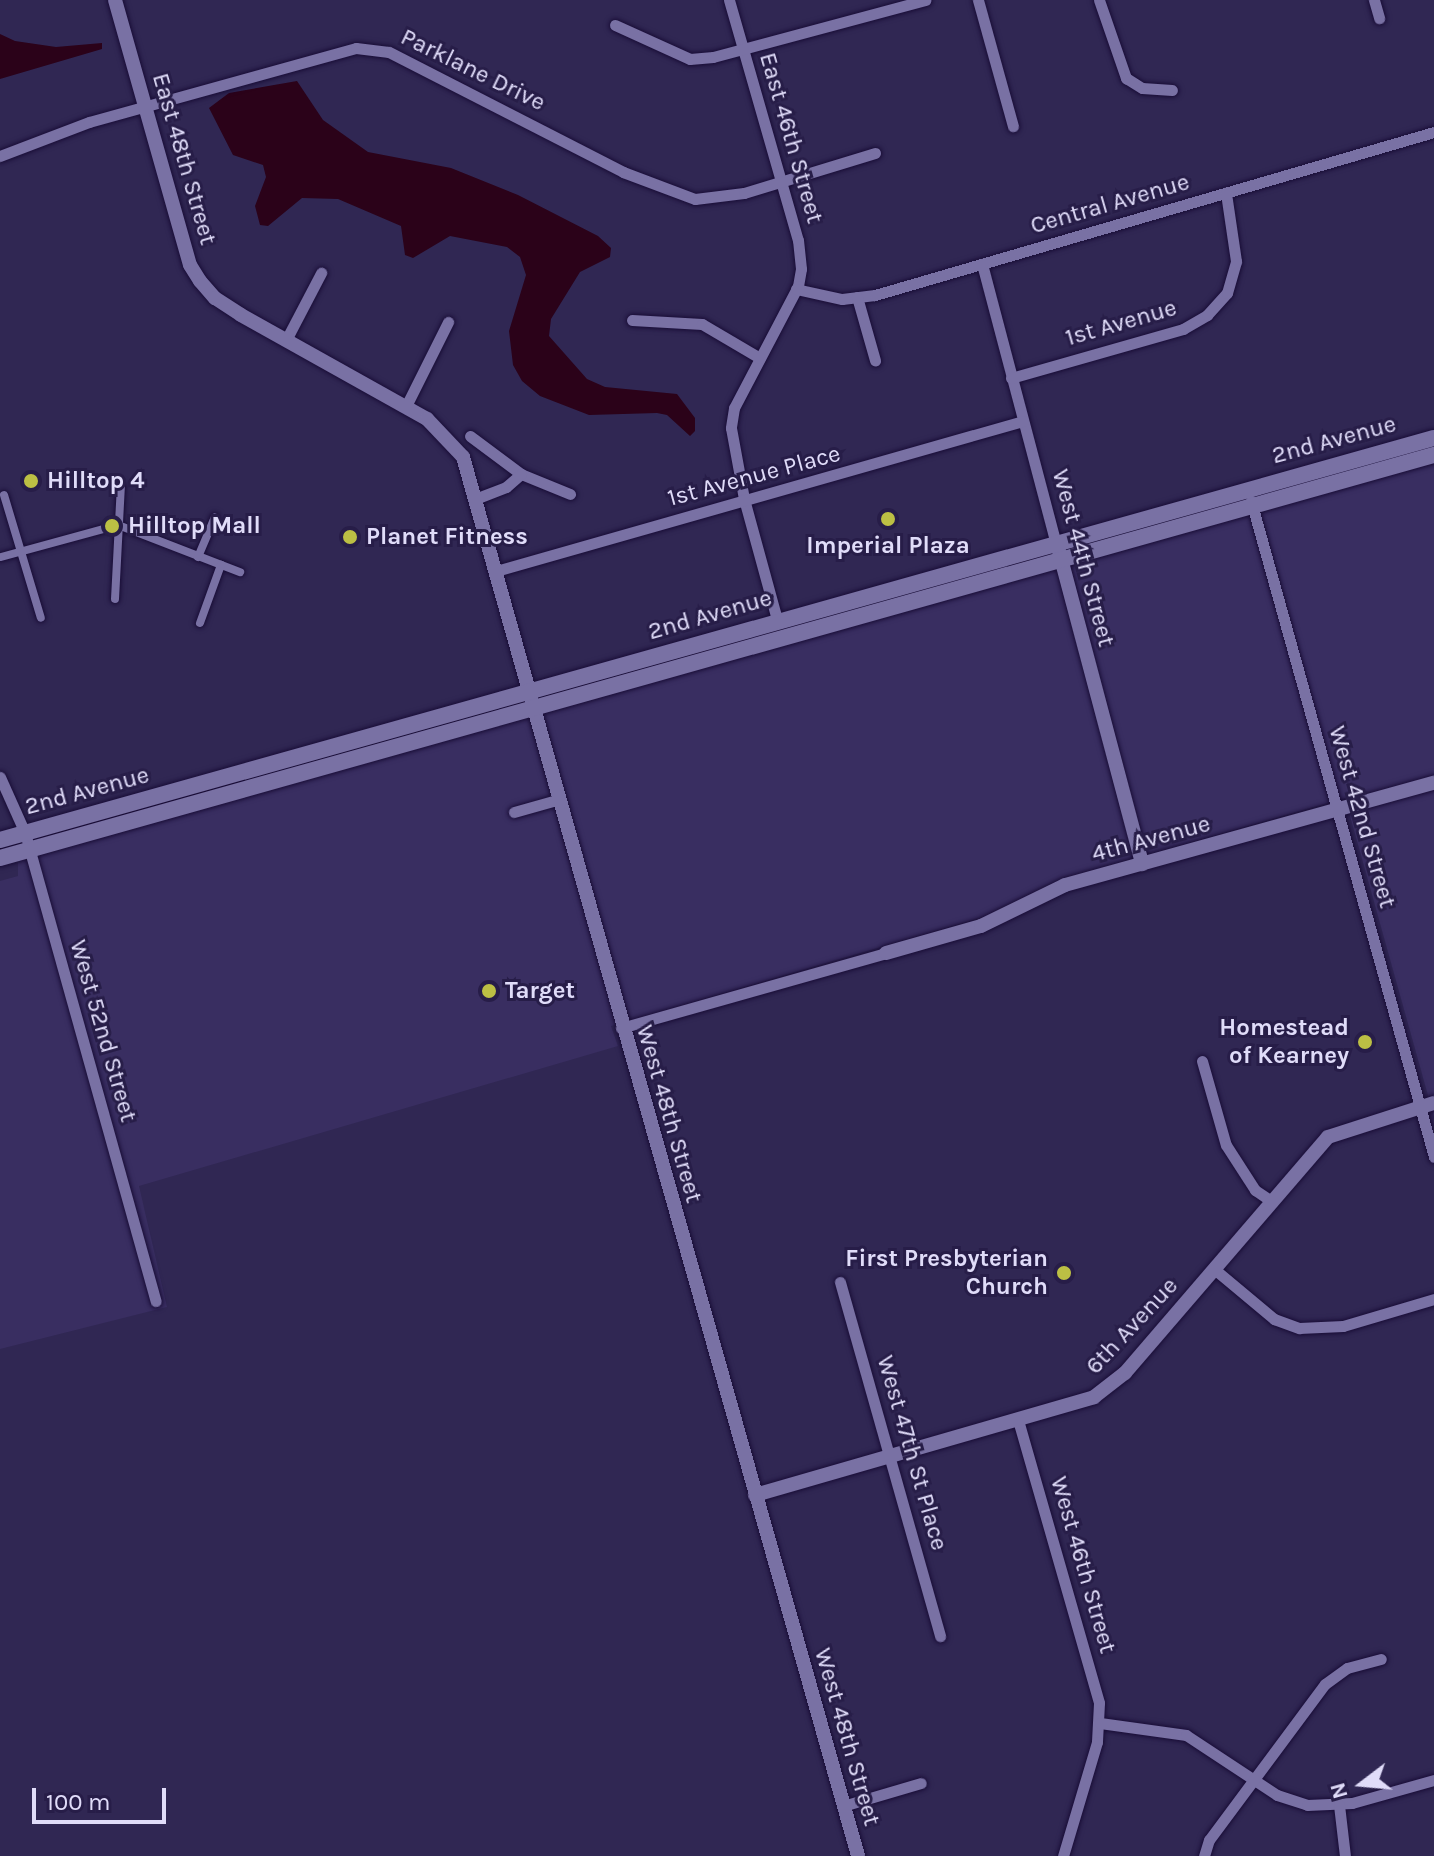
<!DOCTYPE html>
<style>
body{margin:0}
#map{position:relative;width:1434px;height:1856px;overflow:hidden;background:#302753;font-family:Karla,sans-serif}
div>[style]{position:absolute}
.built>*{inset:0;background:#392e61}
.water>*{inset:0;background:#2b0219}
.roads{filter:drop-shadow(0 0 2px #190d37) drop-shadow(0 0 2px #190d37)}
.pedestrian>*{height:8px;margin:-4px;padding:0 4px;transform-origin:4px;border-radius:4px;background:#7971a4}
.minor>*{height:11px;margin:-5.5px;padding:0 5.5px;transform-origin:5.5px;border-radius:5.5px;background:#7971a4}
.tertiary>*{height:14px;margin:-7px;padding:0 7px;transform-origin:7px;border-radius:7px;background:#7971a4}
.secondary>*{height:16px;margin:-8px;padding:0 8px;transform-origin:8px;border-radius:8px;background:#7971a4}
.dots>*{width:22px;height:22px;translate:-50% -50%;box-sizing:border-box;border:4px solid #271d48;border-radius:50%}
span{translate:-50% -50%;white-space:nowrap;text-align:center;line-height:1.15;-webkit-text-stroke:6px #271d48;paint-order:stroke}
.street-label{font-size:24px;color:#e0dcf9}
.poi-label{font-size:24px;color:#e0dcf9;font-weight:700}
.left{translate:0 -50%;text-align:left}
.right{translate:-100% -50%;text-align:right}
.north{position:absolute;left:1322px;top:1744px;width:80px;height:80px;-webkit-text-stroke:6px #271d48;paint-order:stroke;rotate:254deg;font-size:22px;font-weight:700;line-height:32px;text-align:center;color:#e0dcf9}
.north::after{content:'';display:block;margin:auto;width:28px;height:36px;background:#e0dcf9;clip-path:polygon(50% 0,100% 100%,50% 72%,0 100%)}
.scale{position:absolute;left:32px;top:1788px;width:134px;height:36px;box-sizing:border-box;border:4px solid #e0dcf9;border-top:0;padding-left:10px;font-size:24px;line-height:28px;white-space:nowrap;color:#e0dcf9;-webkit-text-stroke:6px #271d48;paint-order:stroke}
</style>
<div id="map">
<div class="built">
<i style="clip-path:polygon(1434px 459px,1434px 1117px,1345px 798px,1063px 879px,993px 914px,611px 1026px,618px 1046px,139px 1186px,167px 1307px,0 1349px,0 881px,18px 876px,18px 860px)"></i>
</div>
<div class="water">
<i style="clip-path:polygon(0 34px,15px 41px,56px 47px,102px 43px,102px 49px,0 79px)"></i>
<i style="clip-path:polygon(297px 81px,323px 120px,368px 152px,451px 168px,518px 195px,598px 236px,611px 248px,610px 257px,580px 272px,551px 319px,549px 336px,587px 379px,605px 387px,677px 394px,695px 418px,695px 431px,690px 436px,667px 415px,657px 413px,589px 415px,540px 396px,522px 381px,513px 365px,509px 331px,526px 275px,520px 257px,507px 247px,450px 236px,413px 258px,405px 255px,401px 226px,338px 199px,302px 198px,268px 226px,260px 225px,255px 206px,266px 177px,263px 165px,233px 155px,209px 108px,229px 93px)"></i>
</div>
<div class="roads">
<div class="pedestrian">
<i style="left:4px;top:495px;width:128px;rotate:73.3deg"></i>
<i style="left:1px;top:557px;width:121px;rotate:-15.3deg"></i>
<i style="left:118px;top:525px;width:131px;rotate:21.1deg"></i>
<i style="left:198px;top:557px;width:43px;rotate:-67deg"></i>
<i style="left:115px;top:599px;width:113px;rotate:-87deg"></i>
<i style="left:200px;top:623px;width:62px;rotate:-70.1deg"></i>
</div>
<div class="minor">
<i style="left:729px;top:0;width:250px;rotate:74deg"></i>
<i style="left:798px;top:240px;width:29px;rotate:84deg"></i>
<i style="left:801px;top:269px;width:17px;rotate:100deg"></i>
<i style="left:798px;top:286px;width:138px;rotate:117.7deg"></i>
<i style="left:734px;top:408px;width:20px;rotate:99deg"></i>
<i style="left:731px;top:428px;width:72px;rotate:79.6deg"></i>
<i style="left:744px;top:499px;width:125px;rotate:74.7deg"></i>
<i style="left:978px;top:0;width:131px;rotate:74.5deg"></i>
<i style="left:1099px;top:0;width:83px;rotate:70.9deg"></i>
<i style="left:1126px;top:78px;width:19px;rotate:32deg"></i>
<i style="left:1142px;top:88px;width:30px;rotate:4deg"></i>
<i style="left:1374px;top:0;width:19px;rotate:74deg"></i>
<i style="left:615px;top:25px;width:82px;rotate:24.4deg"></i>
<i style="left:690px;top:59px;width:23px;rotate:-5deg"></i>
<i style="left:713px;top:57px;width:220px;rotate:-15deg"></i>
<i style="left:0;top:156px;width:95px;rotate:-20.9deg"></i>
<i style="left:89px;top:122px;width:277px;rotate:-15.5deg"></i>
<i style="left:356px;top:48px;width:33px;rotate:7deg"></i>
<i style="left:389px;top:52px;width:263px;rotate:27.1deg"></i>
<i style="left:623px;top:172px;width:77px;rotate:20.6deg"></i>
<i style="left:695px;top:199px;width:49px;rotate:-7deg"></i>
<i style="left:744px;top:193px;width:137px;rotate:-17deg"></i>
<i style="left:982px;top:264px;width:293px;rotate:75.2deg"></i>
<i style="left:796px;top:289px;width:47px;rotate:12.3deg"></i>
<i style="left:842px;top:299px;width:33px;rotate:-7deg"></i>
<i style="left:875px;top:295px;width:582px;rotate:-16.26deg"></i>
<i style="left:857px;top:297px;width:66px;rotate:74.1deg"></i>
<i style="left:632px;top:320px;width:70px;rotate:3.3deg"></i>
<i style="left:702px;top:324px;width:67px;rotate:30.4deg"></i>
<i style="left:286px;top:340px;width:76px;rotate:-62.4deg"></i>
<i style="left:1011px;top:378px;width:179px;rotate:-15.9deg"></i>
<i style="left:1183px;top:329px;width:28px;rotate:-30deg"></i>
<i style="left:1207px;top:315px;width:30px;rotate:-48deg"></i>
<i style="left:1227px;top:293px;width:33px;rotate:-74deg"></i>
<i style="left:1236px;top:261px;width:69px;rotate:-98.4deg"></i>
<i style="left:406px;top:406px;width:94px;rotate:-63.4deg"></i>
<i style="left:470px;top:436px;width:64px;rotate:36.7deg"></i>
<i style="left:521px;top:474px;width:53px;rotate:22.2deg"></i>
<i style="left:475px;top:499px;width:33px;rotate:-21deg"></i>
<i style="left:506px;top:487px;width:20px;rotate:-41deg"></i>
<i style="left:1251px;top:501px;width:681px;rotate:74.41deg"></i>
<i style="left:496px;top:571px;width:548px;rotate:-15.89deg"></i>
<i style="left:0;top:777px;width:61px;rotate:65.9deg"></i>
<i style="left:25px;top:833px;width:486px;rotate:74.4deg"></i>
<i style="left:514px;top:812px;width:48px;rotate:-15.8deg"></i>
<i style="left:621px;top:1028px;width:275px;rotate:-15.8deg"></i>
<i style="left:1202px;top:1061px;width:87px;rotate:74.1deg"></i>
<i style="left:1226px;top:1145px;width:54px;rotate:57.2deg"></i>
<i style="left:1255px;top:1190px;width:18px;rotate:34deg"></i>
<i style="left:1213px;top:1268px;width:80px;rotate:39.9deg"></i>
<i style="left:1274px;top:1319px;width:27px;rotate:20deg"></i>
<i style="left:1299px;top:1328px;width:44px;rotate:-2.6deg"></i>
<i style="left:1343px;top:1326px;width:95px;rotate:-16.5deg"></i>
<i style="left:840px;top:1282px;width:368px;rotate:74.2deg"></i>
<i style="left:1018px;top:1420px;width:294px;rotate:74deg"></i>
<i style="left:1099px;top:1703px;width:39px;rotate:93deg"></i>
<i style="left:1097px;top:1742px;width:119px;rotate:106.6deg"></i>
<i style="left:1100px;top:1723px;width:87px;rotate:7.9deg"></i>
<i style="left:1186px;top:1735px;width:109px;rotate:33.4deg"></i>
<i style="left:1277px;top:1795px;width:32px;rotate:18deg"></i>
<i style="left:1307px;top:1805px;width:45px;rotate:-2.5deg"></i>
<i style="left:1352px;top:1803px;width:85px;rotate:-15.7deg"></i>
<i style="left:1339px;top:1805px;width:51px;rotate:83.3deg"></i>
<i style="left:843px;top:1806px;width:81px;rotate:-16.4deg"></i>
<i style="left:1204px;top:1856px;width:17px;rotate:-73deg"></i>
<i style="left:1209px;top:1840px;width:194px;rotate:-53.4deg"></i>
<i style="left:1325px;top:1684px;width:27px;rotate:-36deg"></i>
<i style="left:1347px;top:1668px;width:35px;rotate:-15deg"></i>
</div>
<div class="tertiary">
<i style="left:115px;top:0;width:275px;rotate:74.2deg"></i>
<i style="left:190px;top:265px;width:19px;rotate:58deg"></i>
<i style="left:200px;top:281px;width:23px;rotate:49deg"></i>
<i style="left:215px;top:298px;width:31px;rotate:33deg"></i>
<i style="left:241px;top:315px;width:213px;rotate:29.2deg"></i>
<i style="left:427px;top:419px;width:52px;rotate:46.5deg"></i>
<i style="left:463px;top:457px;width:1454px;rotate:74.23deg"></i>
<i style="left:1059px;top:551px;width:324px;rotate:75.1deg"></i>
<i style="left:886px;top:953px;width:99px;rotate:-15.9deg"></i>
<i style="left:981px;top:926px;width:93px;rotate:-26deg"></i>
<i style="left:1065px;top:885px;width:383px;rotate:-15.5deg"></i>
<i style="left:755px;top:1495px;width:353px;rotate:-16.1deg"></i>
<i style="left:1094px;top:1397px;width:39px;rotate:-38deg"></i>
<i style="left:1125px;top:1373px;width:311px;rotate:-49.3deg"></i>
<i style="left:1328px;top:1137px;width:111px;rotate:-17.8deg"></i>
</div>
<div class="secondary">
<i style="left:0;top:840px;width:1489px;rotate:-15.66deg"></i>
<i style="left:0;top:858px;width:1490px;rotate:-15.7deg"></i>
</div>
</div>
<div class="dots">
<i style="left:31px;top:481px;background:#bcbf44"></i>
<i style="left:888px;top:519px;background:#bcbf44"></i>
<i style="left:112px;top:526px;background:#bcbf44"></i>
<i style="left:350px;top:537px;background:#bcbf44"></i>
<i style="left:489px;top:991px;background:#bcbf44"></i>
<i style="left:1365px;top:1042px;background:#bcbf44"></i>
<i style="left:1064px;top:1273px;background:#bcbf44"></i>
</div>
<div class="street-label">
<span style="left:473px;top:70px;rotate:26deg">Parklane Drive</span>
<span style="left:791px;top:138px;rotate:74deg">East 46th Street</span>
<span style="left:184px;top:159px;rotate:74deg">East 48th Street</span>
<span style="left:1110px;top:204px;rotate:-16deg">Central Avenue</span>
<span style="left:1121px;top:323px;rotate:-16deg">1st Avenue</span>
<span style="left:1334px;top:440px;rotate:-15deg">2nd Avenue</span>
<span style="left:754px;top:476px;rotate:-15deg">1st Avenue Place</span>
<span style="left:1083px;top:558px;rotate:75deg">West 44th Street</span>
<span style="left:710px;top:615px;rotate:-16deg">2nd Avenue</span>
<span style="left:87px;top:791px;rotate:-15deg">2nd Avenue</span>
<span style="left:1362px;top:817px;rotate:74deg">West 42nd Street</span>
<span style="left:1151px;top:839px;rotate:-15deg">4th Avenue</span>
<span style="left:103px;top:1031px;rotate:74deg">West 52nd Street</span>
<span style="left:669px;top:1114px;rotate:74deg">West 48th Street</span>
<span style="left:1132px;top:1326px;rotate:-47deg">6th Avenue</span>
<span style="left:912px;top:1453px;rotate:74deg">West 47th St Place</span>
<span style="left:1083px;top:1565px;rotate:74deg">West 46th Street</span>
<span style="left:847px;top:1737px;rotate:74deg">West 48th Street</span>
</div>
<div class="poi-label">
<span class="left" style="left:47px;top:481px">Hilltop 4</span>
<span class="left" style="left:128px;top:526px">Hilltop Mall</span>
<span class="left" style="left:366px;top:537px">Planet Fitness</span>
<span style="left:888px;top:546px">Imperial Plaza</span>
<span class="left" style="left:505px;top:991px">Target</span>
<span class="right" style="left:1349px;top:1042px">Homestead<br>of Kearney</span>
<span class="right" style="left:1048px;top:1273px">First Presbyterian<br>Church</span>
</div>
<div class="north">N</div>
<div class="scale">100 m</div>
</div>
